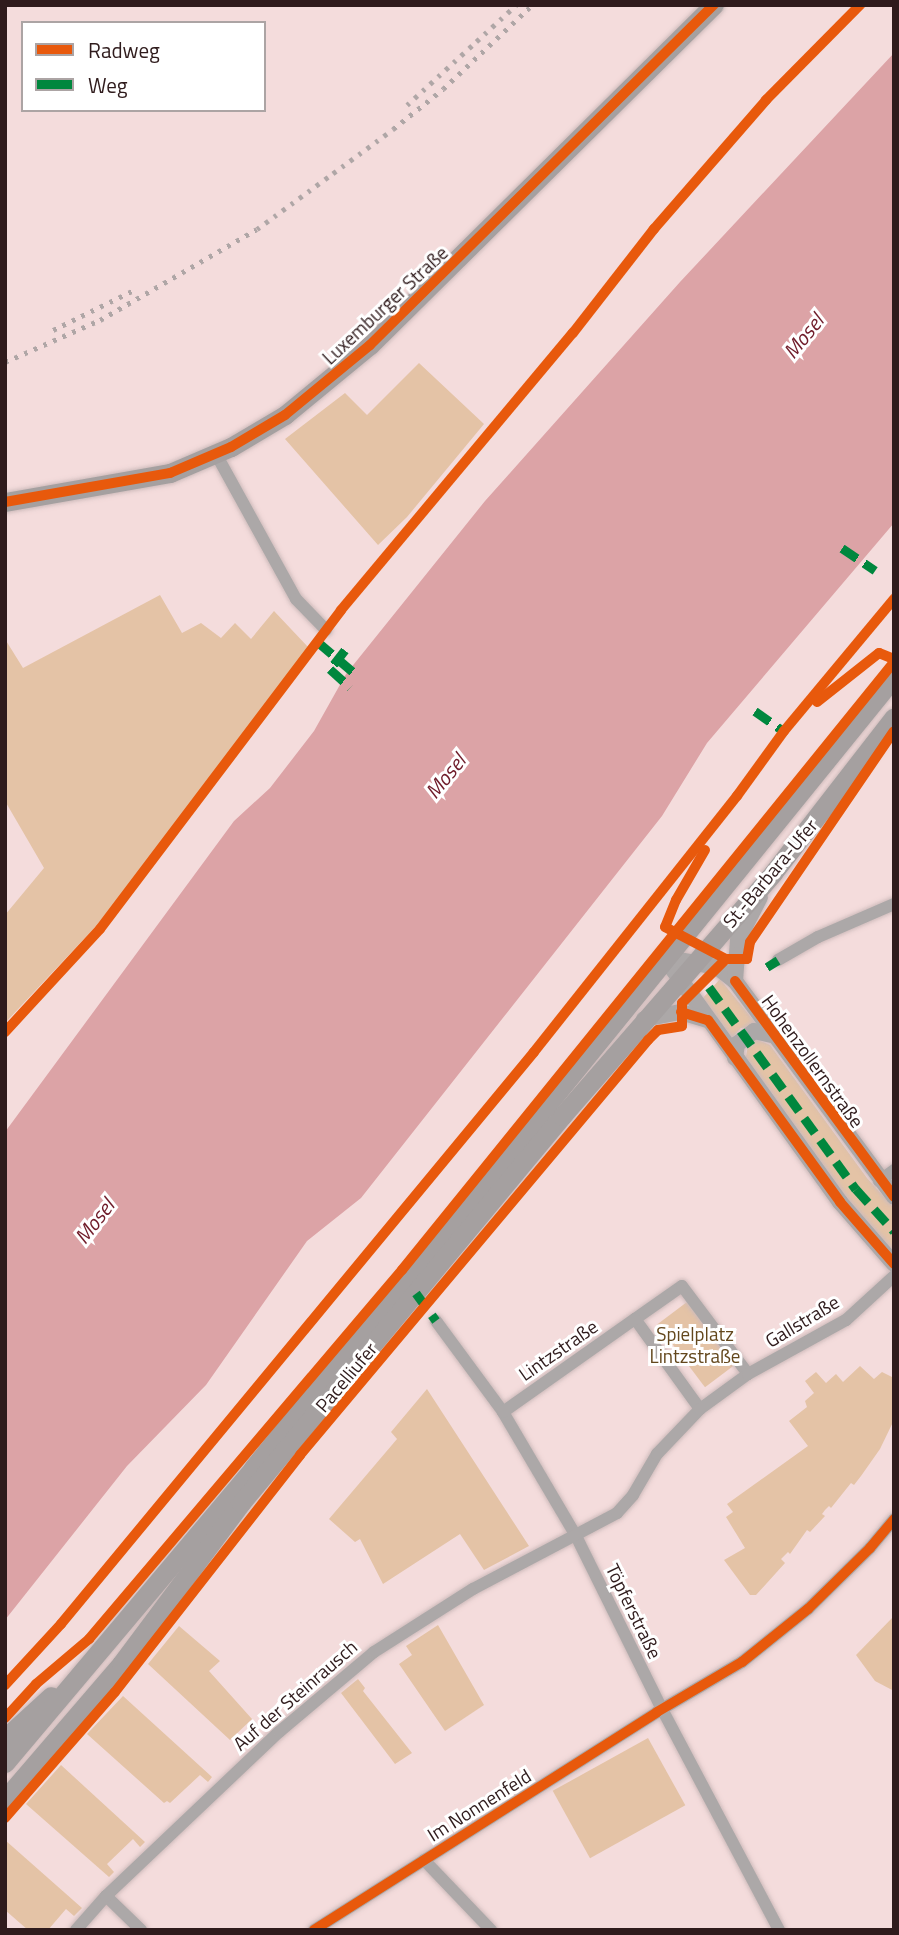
<!DOCTYPE html>
<meta charset="utf-8">
<style>
body{margin:0}
#map{position:relative;width:899px;height:1935px;overflow:hidden;background:#f4dcdc;font-family:"Titillium Web",sans-serif}
div>[style]{position:absolute}
.green>*{inset:0;background:#e4c3a6;transform-origin:0 0}
.water>*{inset:0;background:#dca3a6}
.roads{filter:drop-shadow(0 0 2px #cebbbb) drop-shadow(0 0 2px #cebbbb)}
.minor>*{height:12px;margin:-6px;padding:0 6px;transform-origin:6px;border-radius:6px;background:#aca8a8}
.tertiary>*{height:16px;margin:-8px;padding:0 8px;transform-origin:8px;border-radius:8px;background:#aca8a8}
.primary>*{height:19px;margin:-9.5px;padding:0 9.5px;transform-origin:9.5px;border-radius:9.5px;background:#a5a0a0}
.rail>*{height:4.5px;margin-top:-2.25px;transform-origin:0;background:repeating-linear-gradient(90deg,#afa6a6 0 3.5px,transparent 0 10.5px)}
.quiet>*{height:9px;margin-top:-4.5px;transform-origin:0;background:repeating-linear-gradient(90deg,#00873e 0 18px,transparent 0 27px)}
.cycleway>*{height:10px;margin:-5px;padding:0 5px;transform-origin:5px;border-radius:5px;background:#e8590c}
span{translate:-50% -50%;white-space:nowrap;text-align:center;line-height:1.15;-webkit-text-stroke:6px #fff;paint-order:stroke}
.street-label{font-size:19px;color:#2f1b1c}
.park-label{font-size:19px;color:#63471c}
.water-label{font-size:21px;color:#6f1b29;font-style:italic}
.frame{position:absolute;inset:0;border:7px solid #2f1b1c;pointer-events:none}
.legend{position:absolute;left:21px;top:21px;width:245px;height:91px;box-sizing:border-box;background:#fff;border:2px solid #aca4a4;margin:0;padding:9px 12px;list-style:none;font-size:21px;color:#2f1b1c}
.legend li{display:flex;align-items:center;gap:14px;height:35px}
.legend b{width:35px;border:2px solid #aca4a4}
</style>
<div id="map">
<div class="green">
<i style="clip-path:polygon(419px 363px,484px 424px,407px 517px,378px 545px,285px 439px,345px 393px,367px 415px)"></i>
<i style="clip-path:polygon(160px 595px,182px 633px,201px 623px,221px 638px,235px 623px,251px 639px,274px 611px,308px 647px,146px 866px,96px 926px,5px 1023px,5px 915px,44px 868px,5px 801px,5px 639px,23px 668px)"></i>
<i style="clip-path:polygon(720px 979px,758px 1026px,741px 1028px,730px 1040px,702px 999px)"></i>
<i style="clip-path:polygon(756px 1039px,770px 1045px,867px 1178px,894px 1208px,894px 1253px,850px 1203px,745px 1061px,748px 1046px)"></i>
<i style="left:687px;top:1302px;width:79px;height:37px;rotate:53deg"></i>
<i style="clip-path:polygon(860px 1366px,874px 1379px,882px 1372px,894px 1378px,894px 1420px,880px 1449px,861px 1476px,854px 1485px,851px 1483px,831px 1508px,829px 1506px,825px 1510px,822px 1514px,825px 1516px,810px 1532px,807px 1530px,790px 1554px,788px 1552px,781px 1559px,785px 1563px,756px 1595px,750px 1595px,724px 1560px,745px 1548px,726px 1517px,733px 1512px,727px 1504px,808px 1446px,789px 1421px,807px 1407px,805px 1401px,814px 1393px,805px 1381px,816px 1372px,826px 1383px,836px 1374px,843px 1382px)"></i>
<i style="clip-path:polygon(427px 1389px,529px 1546px,484px 1570px,460px 1534px,383px 1584px,360px 1539px,355px 1542px,329px 1519px,397px 1439px,391px 1432px)"></i>
<i style="clip-path:polygon(894px 1616px,894px 1691px,875px 1681px,856px 1655px)"></i>
<i style="clip-path:polygon(438px 1625px,484px 1705px,445px 1731px,399px 1664px,412px 1655px,406px 1646px)"></i>
<i style="clip-path:polygon(179px 1626px,220px 1661px,209px 1671px,252px 1719px,230px 1740px,148px 1664px)"></i>
<i style="clip-path:polygon(358px 1679px,365px 1688px,363px 1691px,412px 1753px,395px 1764px,341px 1693px)"></i>
<i style="clip-path:polygon(123px 1696px,212px 1777px,208px 1782px,200px 1775px,170px 1803px,167px 1801px,164px 1803px,87px 1734px)"></i>
<i style="left:648px;top:1738px;width:77px;height:109px;rotate:61deg"></i>
<i style="clip-path:polygon(61px 1765px,145px 1842px,140px 1847px,133px 1839px,107px 1864px,114px 1872px,109px 1877px,26px 1804px)"></i>
<i style="clip-path:polygon(5px 1840px,82px 1908px,74px 1916px,66px 1909px,48px 1930px,28px 1930px,5px 1910px)"></i>
</div>
<div class="water">
<i style="clip-path:polygon(894px 53px,894px 523px,707px 743px,662px 816px,361px 1198px,307px 1241px,206px 1385px,127px 1466px,5px 1620px,5px 1132px,234px 821px,270px 788px,314px 731px,346px 674px,485px 501px,680px 282px)"></i>
</div>
<div class="roads">
<div class="minor">
<i style="left:216px;top:454px;width:166px;rotate:61.1deg"></i>
<i style="left:296px;top:599px;width:43px;rotate:45.9deg"></i>
<i style="left:778px;top:960px;width:46px;rotate:-29.9deg"></i>
<i style="left:818px;top:937px;width:83px;rotate:-23.5deg"></i>
<i style="left:879px;top:1181px;width:19px;rotate:-36deg"></i>
<i style="left:436px;top:1321px;width:113px;rotate:53.6deg"></i>
<i style="left:503px;top:1412px;width:144px;rotate:59.5deg"></i>
<i style="left:576px;top:1536px;width:193px;rotate:63.6deg"></i>
<i style="left:662px;top:1709px;width:250px;rotate:62.1deg"></i>
<i style="left:700px;top:1409px;width:111px;rotate:-125.8deg"></i>
<i style="left:635px;top:1319px;width:57px;rotate:-35.1deg"></i>
<i style="left:682px;top:1286px;width:110px;rotate:53.1deg"></i>
<i style="left:503px;top:1412px;width:161px;rotate:-35.2deg"></i>
<i style="left:424px;top:1860px;width:97px;rotate:46.3deg"></i>
<i style="left:106px;top:1896px;width:49px;rotate:44.2deg"></i>
<i style="left:76px;top:1930px;width:45px;rotate:-48.6deg"></i>
<i style="left:106px;top:1896px;width:238px;rotate:-43.5deg"></i>
<i style="left:279px;top:1732px;width:124px;rotate:-40.1deg"></i>
<i style="left:374px;top:1652px;width:117px;rotate:-32.5deg"></i>
<i style="left:473px;top:1589px;width:163px;rotate:-27.8deg"></i>
<i style="left:617px;top:1513px;width:24px;rotate:-48deg"></i>
<i style="left:633px;top:1495px;width:48px;rotate:-59.7deg"></i>
<i style="left:657px;top:1454px;width:62px;rotate:-46.3deg"></i>
<i style="left:700px;top:1409px;width:59px;rotate:-36.1deg"></i>
<i style="left:748px;top:1374px;width:112px;rotate:-28.9deg"></i>
<i style="left:846px;top:1320px;width:65px;rotate:-42.5deg"></i>
<i style="left:314px;top:1930px;width:406px;rotate:-32.4deg"></i>
<i style="left:657px;top:1712px;width:99px;rotate:-30.5deg"></i>
<i style="left:742px;top:1662px;width:85px;rotate:-38.8deg"></i>
<i style="left:808px;top:1609px;width:87px;rotate:-44.5deg"></i>
<i style="left:870px;top:1548px;width:38px;rotate:-50deg"></i>
</div>
<div class="tertiary">
<i style="left:664px;top:957px;width:302px;rotate:54.3deg"></i>
<i style="left:840px;top:1202px;width:82px;rotate:48.9deg"></i>
<i style="left:664px;top:957px;width:54px;rotate:10.7deg"></i>
<i style="left:717px;top:967px;width:23px;rotate:38deg"></i>
<i style="left:735px;top:981px;width:268px;rotate:53.6deg"></i>
<i style="left:735px;top:981px;width:41px;rotate:-85.8deg"></i>
<i style="left:738px;top:940px;width:48px;rotate:-62.9deg"></i>
<i style="left:644px;top:1019px;width:38px;rotate:-11deg"></i>
<i style="left:681px;top:1012px;width:28px;rotate:17deg"></i>
<i style="left:735px;top:1058px;width:14px;rotate:-82deg"></i>
<i style="left:737px;top:1044px;width:21px;rotate:-37deg"></i>
<i style="left:754px;top:1031px;width:17px;rotate:13deg"></i>
</div>
<div class="primary">
<i style="left:5px;top:502px;width:168px;rotate:-10deg"></i>
<i style="left:170px;top:473px;width:66px;rotate:-23.1deg"></i>
<i style="left:231px;top:447px;width:63px;rotate:-30.7deg"></i>
<i style="left:285px;top:415px;width:110px;rotate:-39.5deg"></i>
<i style="left:370px;top:345px;width:484px;rotate:-44.7deg"></i>
<i style="left:5px;top:1738px;width:62px;rotate:-42.4deg"></i>
<i style="left:5px;top:1763px;width:385px;rotate:-49.9deg"></i>
<i style="left:253px;top:1468px;width:1018px;rotate:-50.98deg"></i>
<i style="left:5px;top:1799px;width:178px;rotate:-49.3deg"></i>
<i style="left:121px;top:1664px;width:201px;rotate:-53.3deg"></i>
<i style="left:241px;top:1503px;width:503px;rotate:-50.33deg"></i>
<i style="left:562px;top:1116px;width:322px;rotate:-49deg"></i>
<i style="left:773px;top:873px;width:197px;rotate:-52.2deg"></i>
</div>
</div>
<div class="rail">
<i style="left:407px;top:105px;width:148px;rotate:-42.5deg"></i>
<i style="left:53px;top:330px;width:88px;rotate:-26.3deg"></i>
<i style="left:5px;top:362px;width:104px;rotate:-23.9deg"></i>
<i style="left:100px;top:320px;width:181px;rotate:-30.1deg"></i>
<i style="left:257px;top:229px;width:169px;rotate:-36.3deg"></i>
<i style="left:393px;top:129px;width:64px;rotate:-38.7deg"></i>
<i style="left:443px;top:89px;width:122px;rotate:-43.3deg"></i>
</div>
<div class="quiet">
<i style="left:842px;top:548px;width:40px;rotate:34deg"></i>
<i style="left:318px;top:642px;width:52px;rotate:40.4deg"></i>
<i style="left:345px;top:650px;width:24px;rotate:128deg"></i>
<i style="left:330px;top:669px;width:27px;rotate:42deg"></i>
<i style="left:755px;top:711px;width:35px;rotate:35deg"></i>
<i style="left:767px;top:967px;width:13px;rotate:-32deg"></i>
<i style="left:709px;top:987px;width:250px;rotate:54deg"></i>
<i style="left:856px;top:1189px;width:57px;rotate:47.9deg"></i>
<i style="left:416px;top:1293px;width:34px;rotate:54deg"></i>
</div>
<div class="cycleway">
<i style="left:5px;top:502px;width:168px;rotate:-10deg"></i>
<i style="left:170px;top:473px;width:66px;rotate:-23.1deg"></i>
<i style="left:231px;top:447px;width:63px;rotate:-30.7deg"></i>
<i style="left:285px;top:415px;width:110px;rotate:-39.5deg"></i>
<i style="left:370px;top:345px;width:484px;rotate:-44.7deg"></i>
<i style="left:817px;top:702px;width:79px;rotate:-38.3deg"></i>
<i style="left:879px;top:653px;width:16px;rotate:22deg"></i>
<i style="left:705px;top:850px;width:58px;rotate:120.1deg"></i>
<i style="left:676px;top:900px;width:29px;rotate:112deg"></i>
<i style="left:665px;top:927px;width:69px;rotate:27.7deg"></i>
<i style="left:726px;top:959px;width:21px"></i>
<i style="left:747px;top:959px;width:17px;rotate:-80deg"></i>
<i style="left:750px;top:942px;width:255px;rotate:-55.7deg"></i>
<i style="left:735px;top:981px;width:268px;rotate:53.6deg"></i>
<i style="left:681px;top:1012px;width:28px;rotate:17deg"></i>
<i style="left:708px;top:1020px;width:225px;rotate:54deg"></i>
<i style="left:840px;top:1202px;width:82px;rotate:48.9deg"></i>
<i style="left:5px;top:1032px;width:140px;rotate:-47.3deg"></i>
<i style="left:100px;top:929px;width:400px;rotate:-52.9deg"></i>
<i style="left:341px;top:610px;width:361px;rotate:-50.1deg"></i>
<i style="left:573px;top:333px;width:132px;rotate:-52.1deg"></i>
<i style="left:654px;top:229px;width:171px;rotate:-49deg"></i>
<i style="left:766px;top:100px;width:134px;rotate:-45.3deg"></i>
<i style="left:5px;top:1685px;width:83px;rotate:-47.4deg"></i>
<i style="left:61px;top:1624px;width:742px;rotate:-50.41deg"></i>
<i style="left:534px;top:1052px;width:327px;rotate:-51.6deg"></i>
<i style="left:737px;top:796px;width:80px;rotate:-54.1deg"></i>
<i style="left:784px;top:731px;width:172px;rotate:-50.2deg"></i>
<i style="left:5px;top:1718px;width:46px;rotate:-47.6deg"></i>
<i style="left:36px;top:1684px;width:70px;rotate:-40.3deg"></i>
<i style="left:89px;top:1639px;width:484px;rotate:-49.7deg"></i>
<i style="left:402px;top:1270px;width:782px;rotate:-51.02deg"></i>
<i style="left:5px;top:1818px;width:167px;rotate:-48.9deg"></i>
<i style="left:115px;top:1692px;width:301px;rotate:-52deg"></i>
<i style="left:300px;top:1455px;width:542px;rotate:-50.02deg"></i>
<i style="left:648px;top:1040px;width:14px;rotate:-45deg"></i>
<i style="left:658px;top:1030px;width:24px;rotate:-9deg"></i>
<i style="left:682px;top:1026px;width:23px;rotate:-90deg"></i>
<i style="left:682px;top:1003px;width:62px;rotate:-45deg"></i>
<i style="left:314px;top:1930px;width:406px;rotate:-32.4deg"></i>
<i style="left:657px;top:1712px;width:99px;rotate:-30.5deg"></i>
<i style="left:742px;top:1662px;width:85px;rotate:-38.8deg"></i>
<i style="left:808px;top:1609px;width:87px;rotate:-44.5deg"></i>
<i style="left:870px;top:1548px;width:38px;rotate:-50deg"></i>
</div>
<div class="street-label">
<span style="left:385px;top:305px;rotate:-43deg">Luxemburger Straße</span>
<span style="left:770px;top:873px;rotate:-50deg">St.-Barbara-Ufer</span>
<span style="left:813px;top:1061px;rotate:54deg">Hohenzollernstraße</span>
<span style="left:802px;top:1321px;rotate:-31deg">Gallstraße</span>
<span style="left:558px;top:1350px;rotate:-35deg">Lintzstraße</span>
<span style="left:346px;top:1377px;rotate:-50deg">Pacelliufer</span>
<span style="left:634px;top:1611px;rotate:64deg">Töpferstraße</span>
<span style="left:295px;top:1695px;rotate:-41deg">Auf der Steinrausch</span>
<span style="left:479px;top:1805px;rotate:-32deg">Im Nonnenfeld</span>
</div>
<div class="park-label">
<span style="left:695px;top:1345px">Spielplatz<br>Lintzstraße</span>
</div>
<div class="water-label">
<span style="left:803px;top:336px;rotate:-51deg">Mosel</span>
<span style="left:445px;top:776px;rotate:-51deg">Mosel</span>
<span style="left:94px;top:1221px;rotate:-52deg">Mosel</span>
</div>
<div class="frame"></div>
<ul class="legend">
<li><b style="height:9px;background:#e8590c"></b>Radweg</li>
<li><b style="height:9px;background:#00873e"></b>Weg</li>
</ul>
</div>
